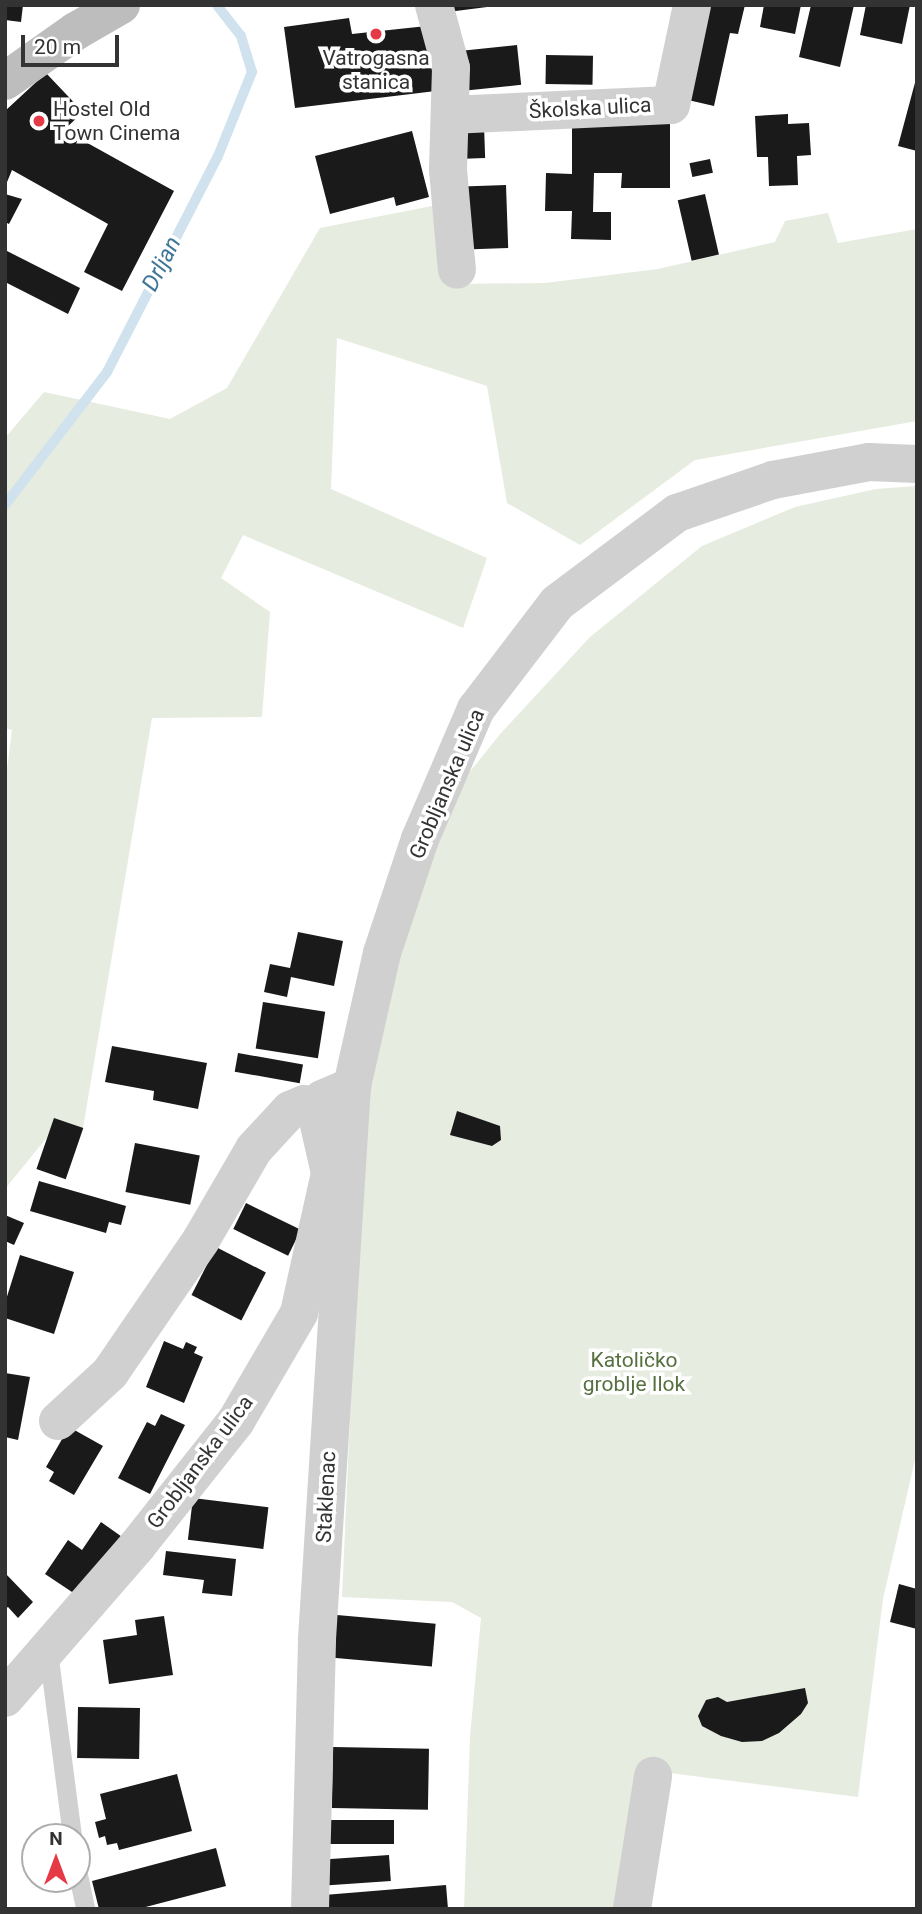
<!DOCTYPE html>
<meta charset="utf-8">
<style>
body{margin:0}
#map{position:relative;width:922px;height:1914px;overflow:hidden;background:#fff;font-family:Roboto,sans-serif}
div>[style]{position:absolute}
.green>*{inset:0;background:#e6ecdf}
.stream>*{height:10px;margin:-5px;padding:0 5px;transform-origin:5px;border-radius:5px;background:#cfe2ee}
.building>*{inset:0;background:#1a1a1a;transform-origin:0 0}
.lane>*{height:19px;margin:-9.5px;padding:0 9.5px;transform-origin:9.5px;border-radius:9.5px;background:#d0d0d0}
.street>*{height:38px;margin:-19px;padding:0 19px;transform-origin:19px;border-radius:19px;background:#d0d0d0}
.secondary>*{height:38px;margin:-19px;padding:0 19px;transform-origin:19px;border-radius:19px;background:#bdbdbd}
.dots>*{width:19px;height:19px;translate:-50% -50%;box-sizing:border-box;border:4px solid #fff;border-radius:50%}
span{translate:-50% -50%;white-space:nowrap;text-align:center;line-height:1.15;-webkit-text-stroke:7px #fff;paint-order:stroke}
.poi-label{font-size:21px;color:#333}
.left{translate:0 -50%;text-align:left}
.street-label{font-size:21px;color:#333}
.park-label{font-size:21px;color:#56703f}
.water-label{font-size:23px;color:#3f7597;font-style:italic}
.frame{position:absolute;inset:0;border:7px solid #333;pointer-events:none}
.north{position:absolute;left:21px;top:1823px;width:70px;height:70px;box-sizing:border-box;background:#fff;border:2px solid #adadad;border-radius:50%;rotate:0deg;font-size:19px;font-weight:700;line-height:28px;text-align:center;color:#333}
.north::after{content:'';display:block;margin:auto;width:24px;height:32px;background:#e63946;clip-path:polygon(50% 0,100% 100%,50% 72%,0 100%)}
.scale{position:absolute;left:21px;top:35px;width:98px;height:32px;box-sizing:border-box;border:4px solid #333;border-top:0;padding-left:9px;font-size:21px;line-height:24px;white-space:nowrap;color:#333;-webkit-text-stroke:5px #fff;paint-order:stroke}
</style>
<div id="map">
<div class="green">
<i style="clip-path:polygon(437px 205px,450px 284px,545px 283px,658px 269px,775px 242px,785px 221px,828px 213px,838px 243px,917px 229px,917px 421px,695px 460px,580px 545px,507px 503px,487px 386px,337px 338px,331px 489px,487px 558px,463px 628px,243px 535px,221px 578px,270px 612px,262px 717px,152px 718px,83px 1128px,48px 1136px,5px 1189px,5px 785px,12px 730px,5px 728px,5px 438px,44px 392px,170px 419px,227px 388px,320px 228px)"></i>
<i style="clip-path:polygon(917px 486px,917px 1451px,883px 1599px,858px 1797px,654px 1771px,632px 1909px,464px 1909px,470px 1737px,481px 1618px,452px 1602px,342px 1597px,356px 1286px,372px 1054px,432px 845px,464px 779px,501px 733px,590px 637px,702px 546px,795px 507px,876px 489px)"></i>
</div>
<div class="stream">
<i style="left:5px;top:505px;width:168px;rotate:-52.5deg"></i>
<i style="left:107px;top:372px;width:243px;rotate:-62.8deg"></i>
<i style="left:218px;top:156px;width:91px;rotate:-68deg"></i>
<i style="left:252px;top:72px;width:38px;rotate:-107deg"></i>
<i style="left:241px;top:36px;width:39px;rotate:-128deg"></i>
</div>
<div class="building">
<i style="clip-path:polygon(5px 5px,23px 5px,21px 22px,5px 20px)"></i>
<i style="clip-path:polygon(447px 5px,487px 5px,487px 7px,448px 12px)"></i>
<i style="clip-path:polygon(708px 5px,745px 5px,738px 34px,730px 33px,714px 106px,688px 100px)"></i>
<i style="clip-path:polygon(764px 5px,801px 5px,795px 34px,760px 27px)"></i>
<i style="clip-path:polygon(811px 5px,854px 5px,840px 67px,799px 57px)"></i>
<i style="clip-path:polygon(866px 5px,910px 5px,902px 44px,860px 35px)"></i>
<i style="clip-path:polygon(349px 18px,352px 34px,436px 25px,444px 90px,295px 108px,284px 27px)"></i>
<i style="left:517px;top:45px;width:40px;height:53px;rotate:84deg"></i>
<i style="left:546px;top:55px;width:47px;height:29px;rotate:1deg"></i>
<i style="clip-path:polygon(46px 73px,83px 112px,64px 130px,174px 191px,122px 291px,84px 272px,108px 224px,12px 170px,5px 187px,5px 111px)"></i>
<i style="clip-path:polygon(916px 79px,917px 79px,917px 151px,898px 146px)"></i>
<i style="clip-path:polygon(788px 114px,788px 124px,809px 123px,811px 155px,797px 156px,798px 185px,769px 186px,768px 157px,757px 157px,755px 116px)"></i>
<i style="clip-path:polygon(670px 121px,670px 188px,621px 188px,622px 173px,594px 173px,593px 212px,611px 212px,611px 240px,571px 239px,572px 211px,545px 211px,546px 173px,572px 174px,572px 123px)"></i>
<i style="left:484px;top:125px;width:33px;height:28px;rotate:88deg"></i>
<i style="clip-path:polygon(412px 131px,429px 197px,396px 206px,394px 197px,330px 214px,315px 156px)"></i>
<i style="left:710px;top:159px;width:14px;height:21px;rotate:78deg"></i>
<i style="left:506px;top:185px;width:63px;height:43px;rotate:88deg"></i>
<i style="clip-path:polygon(5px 194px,22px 199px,9px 224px,5px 222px)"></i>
<i style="left:705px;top:194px;width:62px;height:28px;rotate:77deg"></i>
<i style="clip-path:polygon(5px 250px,80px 288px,68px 314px,5px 282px)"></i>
<i style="clip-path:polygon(298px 932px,343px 941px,334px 986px,291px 977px,287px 997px,264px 992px,270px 964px,290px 968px)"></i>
<i style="left:263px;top:1002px;width:63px;height:47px;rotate:9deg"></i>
<i style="clip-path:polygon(112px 1046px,207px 1063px,198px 1109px,153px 1100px,154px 1091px,105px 1082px)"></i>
<i style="left:238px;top:1053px;width:66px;height:19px;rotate:10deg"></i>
<i style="clip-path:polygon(457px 1111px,500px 1126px,501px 1140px,492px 1146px,450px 1135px)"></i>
<i style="left:54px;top:1118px;width:31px;height:54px;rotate:19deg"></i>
<i style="left:135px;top:1143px;width:66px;height:50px;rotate:11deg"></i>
<i style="clip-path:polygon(39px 1181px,126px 1206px,121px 1225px,109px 1222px,106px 1233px,30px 1211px)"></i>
<i style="left:246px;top:1203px;width:61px;height:29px;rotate:26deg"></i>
<i style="clip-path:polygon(5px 1215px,24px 1223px,14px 1245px,5px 1241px)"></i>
<i style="left:216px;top:1247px;width:56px;height:54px;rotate:27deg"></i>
<i style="clip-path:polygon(20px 1255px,74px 1272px,54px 1334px,5px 1318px,5px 1303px)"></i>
<i style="clip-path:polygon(164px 1341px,183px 1349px,186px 1342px,197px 1347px,194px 1353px,203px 1357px,184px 1403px,146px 1387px)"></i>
<i style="clip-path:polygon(5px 1373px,30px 1377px,18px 1440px,5px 1437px)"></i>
<i style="clip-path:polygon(161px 1414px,185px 1425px,150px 1494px,118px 1478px,147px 1422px,155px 1426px)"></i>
<i style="clip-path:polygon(69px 1427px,103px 1446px,74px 1495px,49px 1481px,54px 1472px,46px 1467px)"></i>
<i style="left:193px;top:1498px;width:76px;height:42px;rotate:7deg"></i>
<i style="clip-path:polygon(101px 1522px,125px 1539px,81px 1598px,45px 1574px,68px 1540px,82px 1550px)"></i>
<i style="clip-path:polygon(166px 1551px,236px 1559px,232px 1596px,202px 1593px,204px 1580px,163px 1575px)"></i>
<i style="clip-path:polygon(5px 1573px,33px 1602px,18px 1618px,8px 1607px,5px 1609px)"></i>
<i style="clip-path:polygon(899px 1584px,917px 1589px,917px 1629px,890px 1622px)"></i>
<i style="left:337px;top:1615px;width:99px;height:43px;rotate:5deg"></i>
<i style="clip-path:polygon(164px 1616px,173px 1675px,109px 1684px,103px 1640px,137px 1635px,135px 1620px)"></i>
<i style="clip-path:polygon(805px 1688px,808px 1703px,801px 1714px,779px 1733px,762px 1741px,742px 1742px,721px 1736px,702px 1726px,698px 1716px,706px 1700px,718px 1697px,727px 1702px)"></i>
<i style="left:78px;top:1707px;width:62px;height:51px;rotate:1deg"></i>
<i style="left:333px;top:1747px;width:96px;height:61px;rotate:1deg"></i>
<i style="clip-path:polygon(177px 1774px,192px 1831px,119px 1850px,117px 1843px,107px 1845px,105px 1836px,99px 1838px,95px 1822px,106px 1819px,100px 1794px)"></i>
<i style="left:330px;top:1820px;width:64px;height:24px"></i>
<i style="clip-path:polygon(216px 1848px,226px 1886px,138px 1909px,99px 1909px,92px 1881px)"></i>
<i style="left:389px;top:1855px;width:26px;height:62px;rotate:86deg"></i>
<i style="clip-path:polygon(446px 1885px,448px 1909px,325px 1909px,324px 1895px)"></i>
</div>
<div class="lane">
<i style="left:48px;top:1651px;width:188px;rotate:82.6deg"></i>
<i style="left:77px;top:1870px;width:40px;rotate:78deg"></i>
</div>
<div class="street">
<i style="left:434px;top:5px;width:65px;rotate:74.9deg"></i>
<i style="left:451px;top:68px;width:102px;rotate:91.7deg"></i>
<i style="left:448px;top:170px;width:100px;rotate:84.9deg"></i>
<i style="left:450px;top:115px;width:221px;rotate:-2.6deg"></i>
<i style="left:671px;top:105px;width:102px;rotate:-78.1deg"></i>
<i style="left:58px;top:1421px;width:71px;rotate:-42.7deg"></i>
<i style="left:110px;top:1373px;width:161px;rotate:-55.6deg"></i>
<i style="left:201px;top:1240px;width:105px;rotate:-59.8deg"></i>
<i style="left:254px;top:1149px;width:53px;rotate:-47.3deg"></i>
<i style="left:290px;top:1110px;width:15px;rotate:-23deg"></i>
<i style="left:304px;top:1104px;width:16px;rotate:7deg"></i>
<i style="left:5px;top:1698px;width:201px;rotate:-49deg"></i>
<i style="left:137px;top:1546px;width:159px;rotate:-51.6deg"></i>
<i style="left:236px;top:1421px;width:125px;rotate:-59.7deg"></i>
<i style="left:299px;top:1313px;width:143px;rotate:-77.5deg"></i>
<i style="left:330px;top:1173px;width:58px;rotate:-102.8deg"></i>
<i style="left:317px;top:1116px;width:10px;rotate:-73deg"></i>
<i style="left:320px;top:1106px;width:7px;rotate:-74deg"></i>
<i style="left:322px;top:1099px;width:33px;rotate:-23deg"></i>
<i style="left:352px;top:1086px;width:136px;rotate:-77.3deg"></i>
<i style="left:382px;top:953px;width:120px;rotate:-71.6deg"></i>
<i style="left:420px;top:839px;width:142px;rotate:-66.7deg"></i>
<i style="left:476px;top:709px;width:133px;rotate:-52.6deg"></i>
<i style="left:557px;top:603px;width:150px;rotate:-36.9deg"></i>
<i style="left:677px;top:513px;width:102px;rotate:-19deg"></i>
<i style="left:773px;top:480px;width:98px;rotate:-10.6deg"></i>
<i style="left:869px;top:462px;width:48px;rotate:2.4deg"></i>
<i style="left:310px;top:1909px;width:270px;rotate:-88.5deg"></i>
<i style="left:317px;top:1639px;width:554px;rotate:-86.38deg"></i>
<i style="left:632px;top:1909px;width:135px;rotate:-81deg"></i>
</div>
<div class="secondary">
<i style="left:5px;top:81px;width:87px;rotate:-35.2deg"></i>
<i style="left:76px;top:31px;width:52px;rotate:-30deg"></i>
</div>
<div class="dots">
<i style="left:376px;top:34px;background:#e63946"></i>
<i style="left:39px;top:121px;background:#e63946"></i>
</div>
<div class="poi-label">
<span style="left:376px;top:70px">Vatrogasna<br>stanica</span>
<span class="left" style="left:53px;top:121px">Hostel Old<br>Town Cinema</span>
</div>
<div class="street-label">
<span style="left:590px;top:108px;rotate:-3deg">Školska ulica</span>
<span style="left:447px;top:784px;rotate:-67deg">Grobljanska ulica</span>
<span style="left:200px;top:1462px;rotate:-53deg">Grobljanska ulica</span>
<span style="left:326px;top:1497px;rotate:-87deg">Staklenac</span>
</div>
<div class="park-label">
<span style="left:634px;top:1372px">Katoličko<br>groblje Ilok</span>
</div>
<div class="water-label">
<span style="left:162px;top:264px;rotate:-63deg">Drljan</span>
</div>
<div class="frame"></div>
<div class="north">N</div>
<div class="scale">20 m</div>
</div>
